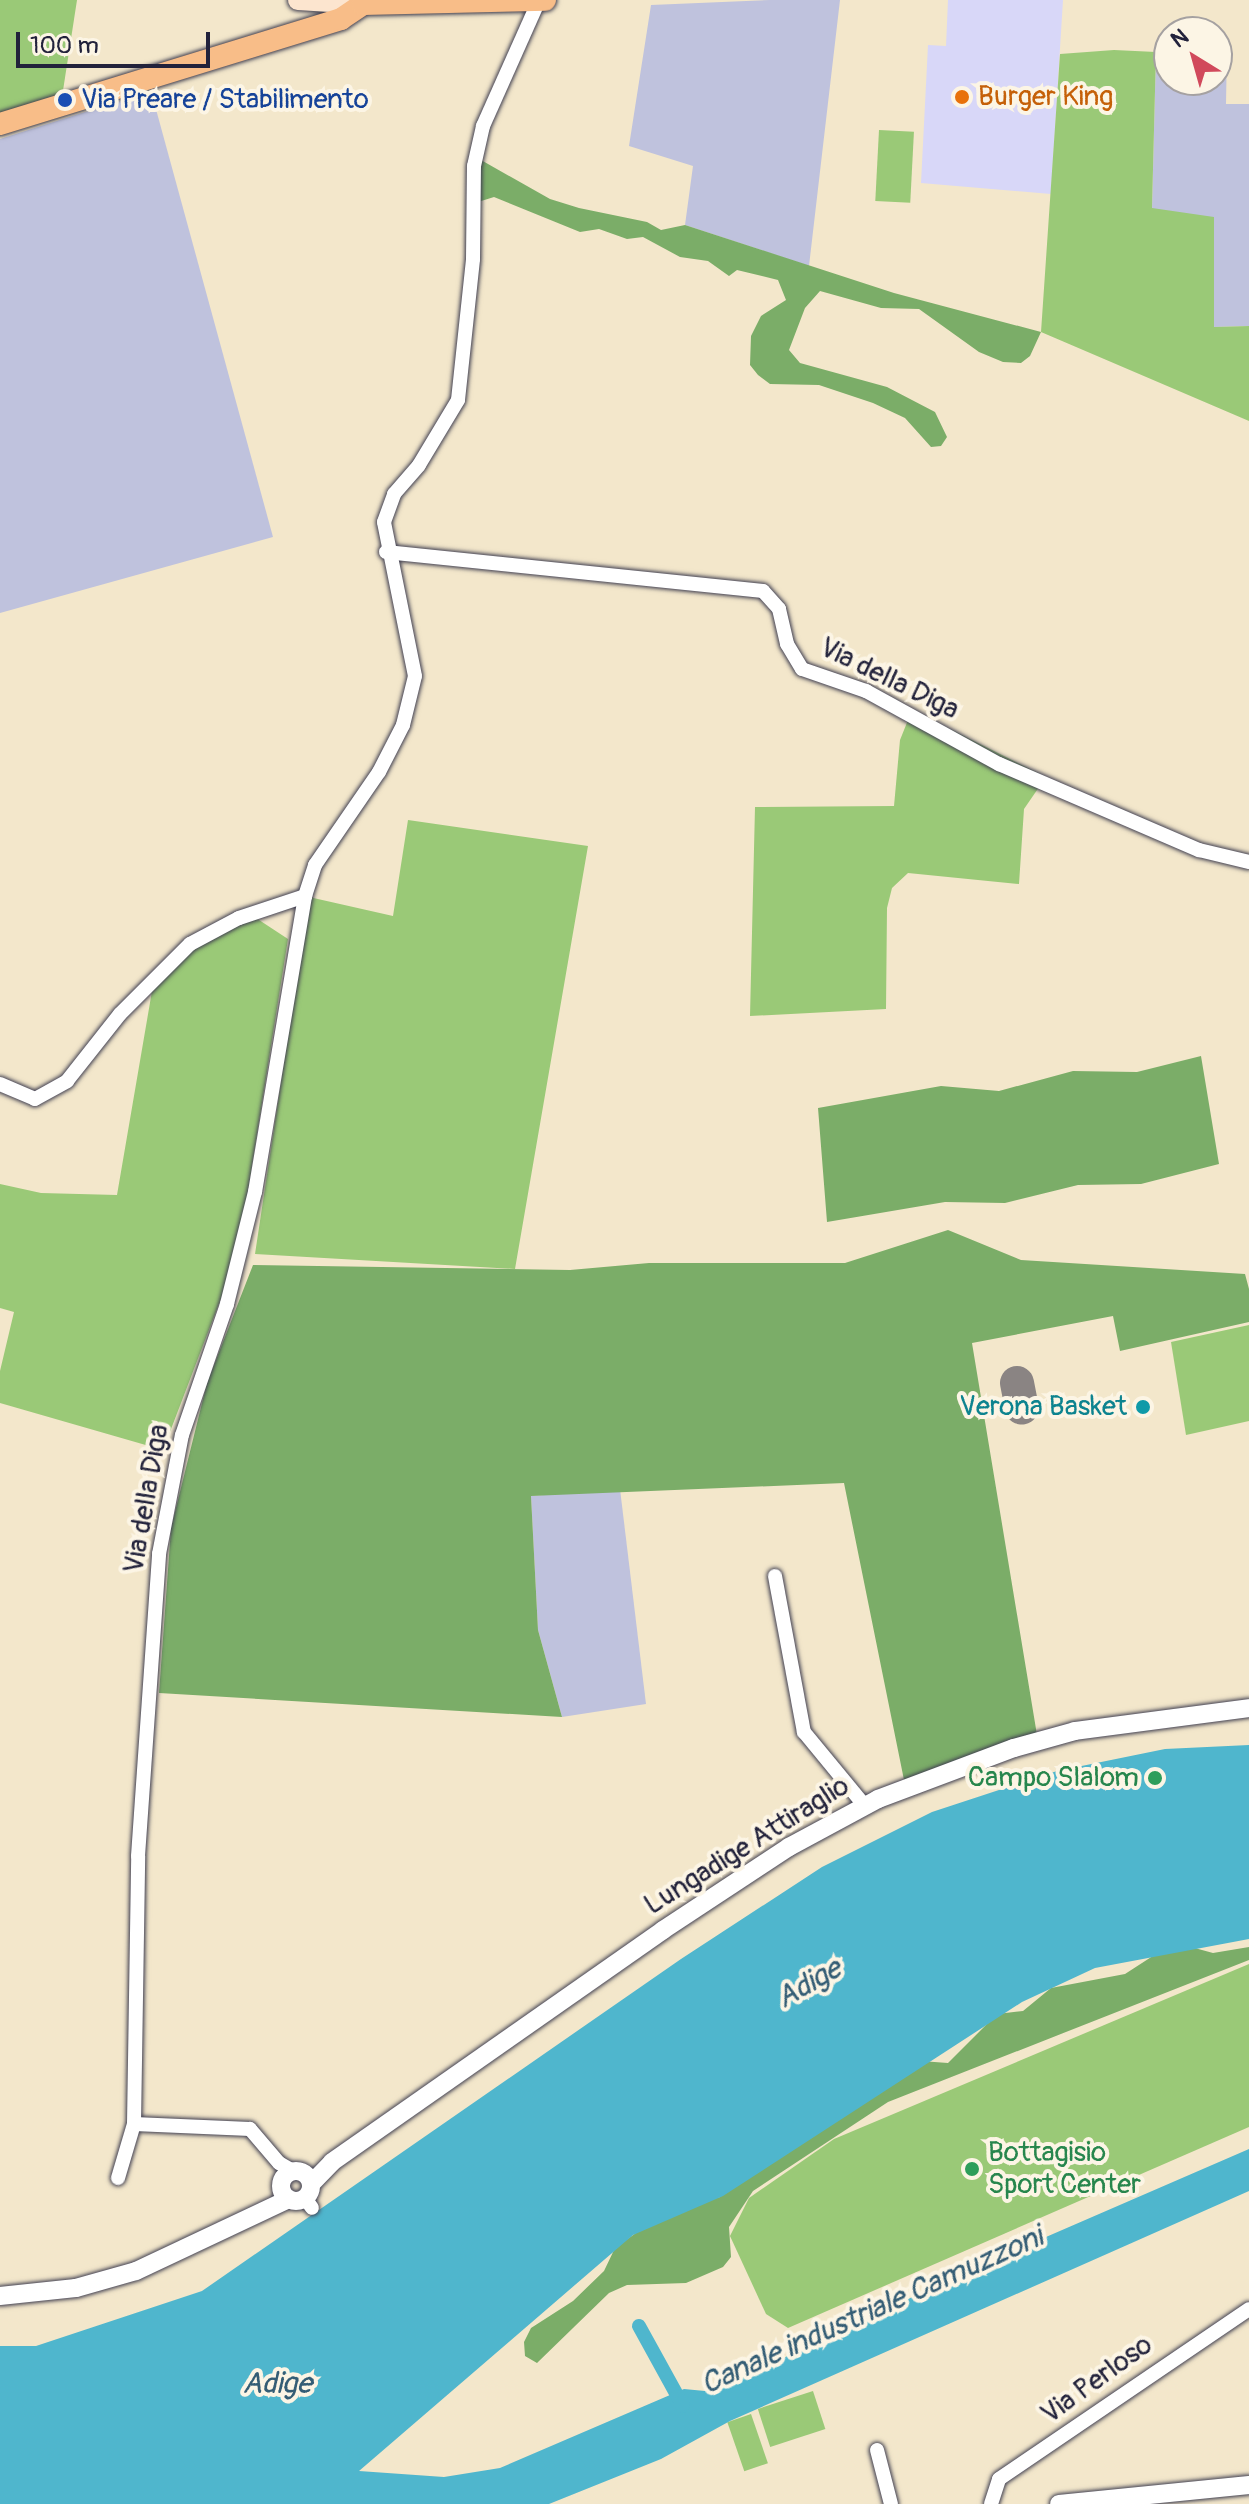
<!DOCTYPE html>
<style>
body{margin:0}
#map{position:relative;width:1249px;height:2504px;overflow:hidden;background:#f3e7cb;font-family:Pangolin,sans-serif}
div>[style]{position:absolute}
.built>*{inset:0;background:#d8d7f8}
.industrial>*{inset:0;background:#bfc2dd}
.green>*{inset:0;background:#9ac977;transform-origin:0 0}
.forest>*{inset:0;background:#7bad68}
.water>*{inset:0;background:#4fb6cd}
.canal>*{height:14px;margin:-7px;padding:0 7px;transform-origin:7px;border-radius:7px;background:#4fb6cd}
.taxiway>*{height:34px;margin:-17px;padding:0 17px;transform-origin:17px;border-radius:17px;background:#8a8483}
.roads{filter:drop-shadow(0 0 2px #414051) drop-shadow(0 0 2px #414051)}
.minor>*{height:14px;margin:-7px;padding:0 7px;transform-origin:7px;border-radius:7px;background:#fff}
.tertiary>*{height:18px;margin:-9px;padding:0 9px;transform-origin:9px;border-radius:9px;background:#fff}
.tertiary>.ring{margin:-9px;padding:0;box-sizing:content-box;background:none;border:18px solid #fff;border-radius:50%}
.secondary>*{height:20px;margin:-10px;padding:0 10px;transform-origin:10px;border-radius:10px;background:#fce5cf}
.primary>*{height:22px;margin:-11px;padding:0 11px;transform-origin:11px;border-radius:11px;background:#f8bd88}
.dots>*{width:22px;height:22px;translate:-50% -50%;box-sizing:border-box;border:4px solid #fcf5e5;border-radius:50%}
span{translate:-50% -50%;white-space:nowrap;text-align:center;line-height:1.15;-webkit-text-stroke:8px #fcf5e5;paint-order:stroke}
.food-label{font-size:28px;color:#c56008}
.left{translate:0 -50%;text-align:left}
.transit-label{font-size:28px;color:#164399}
.street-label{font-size:28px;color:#22223b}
.culture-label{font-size:28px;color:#0d838f}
.right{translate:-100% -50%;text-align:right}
.leisure-label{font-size:28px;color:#27864d}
.water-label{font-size:30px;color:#345d75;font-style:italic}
.north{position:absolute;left:1153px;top:16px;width:80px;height:80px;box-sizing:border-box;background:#fcf5e5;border:2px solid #a5a1a1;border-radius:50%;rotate:323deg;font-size:22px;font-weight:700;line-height:32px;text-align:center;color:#22223b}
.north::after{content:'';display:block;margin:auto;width:28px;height:36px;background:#d1495b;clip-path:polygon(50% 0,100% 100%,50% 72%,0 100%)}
.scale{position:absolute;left:16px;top:32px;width:194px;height:36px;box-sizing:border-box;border:4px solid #22223b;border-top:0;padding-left:10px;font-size:24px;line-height:28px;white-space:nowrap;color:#22223b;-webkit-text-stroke:6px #fcf5e5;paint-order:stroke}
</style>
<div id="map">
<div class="built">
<i style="clip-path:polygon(948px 0,1063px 0,1051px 194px,921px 183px,928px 45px,946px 46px)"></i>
</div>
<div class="industrial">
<i style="clip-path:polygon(770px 0,840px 0,809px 266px,685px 225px,693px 166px,629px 146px,651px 5px)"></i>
<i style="clip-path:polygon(1227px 47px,1226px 104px,1249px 104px,1249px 326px,1214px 327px,1152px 209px,1156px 52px,1169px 51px,1169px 80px,1217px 80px,1217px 48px)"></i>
<i style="clip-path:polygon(151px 91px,273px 537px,0 613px,0 139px)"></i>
<i style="clip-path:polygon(620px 1489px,646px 1704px,562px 1717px,538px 1630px,531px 1496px)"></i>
</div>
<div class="green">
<i style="clip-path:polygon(0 0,77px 0,62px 97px,0 115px)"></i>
<i style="clip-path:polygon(1114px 50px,1156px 52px,1152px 208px,1214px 217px,1214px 327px,1249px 326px,1249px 421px,1041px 332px,1060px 54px)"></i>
<i style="left:879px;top:130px;width:35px;height:71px;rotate:3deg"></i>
<i style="clip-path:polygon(912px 710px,1046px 777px,1024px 809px,1019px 884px,908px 873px,892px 888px,887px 908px,886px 1009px,750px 1016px,755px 807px,894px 806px,900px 740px)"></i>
<i style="clip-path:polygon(408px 820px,588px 846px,515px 1269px,255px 1254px,309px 897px,393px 916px)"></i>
<i style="clip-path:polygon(256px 918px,288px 939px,238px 1254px,163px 1450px,0 1403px,0 1371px,14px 1312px,0 1308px,0 1184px,41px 1193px,117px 1195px,152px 991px,194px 946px)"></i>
<i style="clip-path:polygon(1249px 1325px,1249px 1421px,1186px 1435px,1171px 1342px)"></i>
<i style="clip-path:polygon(1249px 1964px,1249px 2127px,788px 2328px,766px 2314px,730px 2236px,749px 2198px,834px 2139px)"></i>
<i style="left:813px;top:2391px;width:40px;height:58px;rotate:72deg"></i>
<i style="left:751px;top:2414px;width:52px;height:25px;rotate:71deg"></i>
</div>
<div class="forest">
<i style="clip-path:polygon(481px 160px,550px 199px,579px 208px,647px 222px,661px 230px,685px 225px,894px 293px,1041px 332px,1030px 356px,1021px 363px,1003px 362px,979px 352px,919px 309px,881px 308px,820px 291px,805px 308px,789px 350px,800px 363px,887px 387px,935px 412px,947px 437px,941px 446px,931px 447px,905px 418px,873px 403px,819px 385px,770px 384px,758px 375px,750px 365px,751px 336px,761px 316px,786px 300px,778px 280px,737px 270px,729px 276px,708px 261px,680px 257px,643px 237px,627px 239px,599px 229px,580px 232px,494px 197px,478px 202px)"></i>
<i style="clip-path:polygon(1201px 1056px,1219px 1164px,1141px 1184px,1078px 1185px,1005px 1203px,945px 1202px,827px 1222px,818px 1108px,941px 1086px,999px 1091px,1073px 1071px,1137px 1072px)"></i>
<i style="clip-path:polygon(948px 1230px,1021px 1260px,1245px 1274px,1249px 1289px,1249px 1322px,1120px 1351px,1113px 1316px,972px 1343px,1037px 1735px,904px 1780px,844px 1483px,531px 1496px,538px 1630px,562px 1717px,159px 1693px,171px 1528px,207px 1383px,253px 1265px,570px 1270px,649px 1263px,845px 1263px)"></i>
<i style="clip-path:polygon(1191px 1947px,1213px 1953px,1249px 1947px,1249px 1960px,888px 2102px,753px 2191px,729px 2227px,731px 2257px,723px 2267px,686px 2283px,627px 2285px,609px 2293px,537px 2363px,525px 2356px,524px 2342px,531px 2328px,573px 2301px,604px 2271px,615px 2248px,668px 2210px,720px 2197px,907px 2060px,948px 2063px,997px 2014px,1023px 2011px,1051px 1988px,1125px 1974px,1159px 1952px)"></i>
</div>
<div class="water">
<i style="clip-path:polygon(1249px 1745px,1249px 1939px,1095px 1968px,1022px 2002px,723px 2196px,633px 2235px,359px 2471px,444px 2477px,500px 2468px,684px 2389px,705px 2391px,777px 2361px,963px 2273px,1249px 2149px,1249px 2191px,730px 2421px,661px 2459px,549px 2504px,0 2504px,0 2346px,36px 2346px,202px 2291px,681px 1959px,822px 1867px,932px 1812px,1057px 1771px,1165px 1749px)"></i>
</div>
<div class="canal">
<i style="left:639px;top:2326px;width:91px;rotate:61.2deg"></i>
</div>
<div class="taxiway">
<i style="left:1017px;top:1383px;width:25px;rotate:79deg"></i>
</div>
<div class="roads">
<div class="minor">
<i style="left:386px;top:552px;width:379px;rotate:5.9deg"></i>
<i style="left:763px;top:591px;width:24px;rotate:48deg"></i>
<i style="left:779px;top:609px;width:36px;rotate:77deg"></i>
<i style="left:787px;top:644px;width:29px;rotate:59deg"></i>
<i style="left:802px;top:669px;width:68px;rotate:19deg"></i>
<i style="left:866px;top:691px;width:152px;rotate:28.8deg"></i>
<i style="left:999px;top:764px;width:218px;rotate:23.3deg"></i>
<i style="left:1199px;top:850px;width:51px;rotate:13.5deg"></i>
<i style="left:0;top:1084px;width:38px;rotate:23deg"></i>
<i style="left:35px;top:1099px;width:37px;rotate:-29deg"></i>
<i style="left:67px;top:1081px;width:85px;rotate:-51.7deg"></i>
<i style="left:120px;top:1014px;width:99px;rotate:-45deg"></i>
<i style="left:190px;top:944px;width:55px;rotate:-28deg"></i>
<i style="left:239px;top:918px;width:70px;rotate:-18.4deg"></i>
<i style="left:775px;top:1576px;width:159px;rotate:79.5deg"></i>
<i style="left:804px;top:1732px;width:96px;rotate:50.5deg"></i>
<i style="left:293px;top:2171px;width:16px;rotate:-150deg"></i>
<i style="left:279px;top:2163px;width:45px;rotate:-130.5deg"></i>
<i style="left:250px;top:2129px;width:116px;rotate:-177.5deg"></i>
<i style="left:134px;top:2124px;width:268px;rotate:-89.1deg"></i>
<i style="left:138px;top:1856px;width:303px;rotate:-86deg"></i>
<i style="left:159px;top:1554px;width:121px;rotate:-79.1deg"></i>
<i style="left:182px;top:1435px;width:139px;rotate:-71deg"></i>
<i style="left:227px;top:1304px;width:115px;rotate:-76deg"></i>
<i style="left:255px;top:1192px;width:300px;rotate:-80.4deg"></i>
<i style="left:305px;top:896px;width:33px;rotate:-72deg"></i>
<i style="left:315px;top:865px;width:113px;rotate:-55.5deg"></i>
<i style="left:379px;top:772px;width:53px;rotate:-62.9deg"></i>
<i style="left:403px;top:725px;width:50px;rotate:-76.2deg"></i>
<i style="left:415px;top:676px;width:157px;rotate:-101.4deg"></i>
<i style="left:384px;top:522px;width:30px;rotate:-70deg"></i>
<i style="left:394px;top:494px;width:38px;rotate:-49deg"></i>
<i style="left:419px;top:465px;width:76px;rotate:-59deg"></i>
<i style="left:458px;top:400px;width:142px;rotate:-83.9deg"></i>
<i style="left:473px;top:259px;width:93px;rotate:-89.4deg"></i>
<i style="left:474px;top:166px;width:41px;rotate:-77.3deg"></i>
<i style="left:483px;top:126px;width:138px;rotate:-66deg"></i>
<i style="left:118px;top:2178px;width:56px;rotate:-73.5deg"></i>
<i style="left:305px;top:2198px;width:12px;rotate:55deg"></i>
<i style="left:877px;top:2450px;width:56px;rotate:75.5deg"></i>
<i style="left:991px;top:2504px;width:26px;rotate:-72deg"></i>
<i style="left:999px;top:2479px;width:302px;rotate:-34.2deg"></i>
</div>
<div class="tertiary">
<i class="ring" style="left:281px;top:2171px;width:12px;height:12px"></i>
<i style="left:311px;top:2184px;width:30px;rotate:-46deg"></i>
<i style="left:332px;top:2162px;width:404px;rotate:-35deg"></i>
<i style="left:663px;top:1930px;width:151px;rotate:-33.4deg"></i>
<i style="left:789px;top:1847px;width:101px;rotate:-28.3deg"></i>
<i style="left:878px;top:1799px;width:145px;rotate:-20.6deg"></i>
<i style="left:1014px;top:1748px;width:63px;rotate:-15.6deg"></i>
<i style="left:1075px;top:1731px;width:176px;rotate:-7.5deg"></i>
<i style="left:0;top:2296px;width:76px;rotate:-6deg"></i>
<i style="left:76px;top:2288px;width:62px;rotate:-15.8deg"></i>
<i style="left:136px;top:2271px;width:169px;rotate:-25.2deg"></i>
<i style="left:1059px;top:2504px;width:191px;rotate:-5.7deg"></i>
</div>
<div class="secondary">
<i style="left:298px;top:0;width:65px;rotate:3.5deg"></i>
</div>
<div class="primary">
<i style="left:0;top:124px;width:357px;rotate:-17.1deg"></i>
<i style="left:341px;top:19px;width:27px;rotate:-34deg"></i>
<i style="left:363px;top:4px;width:182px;rotate:-1.3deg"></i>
</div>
</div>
<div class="dots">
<i style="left:962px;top:97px;background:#e8710a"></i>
<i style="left:65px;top:100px;background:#1a4fb4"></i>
<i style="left:1143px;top:1407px;background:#0f9aa8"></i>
<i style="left:1155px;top:1778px;background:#2e9e5b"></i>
<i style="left:972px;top:2169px;background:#2e9e5b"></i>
</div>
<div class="food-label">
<span class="left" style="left:978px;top:97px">Burger King</span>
</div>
<div class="transit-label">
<span class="left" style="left:81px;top:100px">Via Preare / Stabilimento</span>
</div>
<div class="street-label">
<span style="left:889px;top:679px;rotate:26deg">Via della Diga</span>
<span style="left:147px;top:1499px;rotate:-80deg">Via della Diga</span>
<span style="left:747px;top:1846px;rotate:-32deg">Lungadige Attiraglio</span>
<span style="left:1097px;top:2380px;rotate:-36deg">Via Perloso</span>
</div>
<div class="culture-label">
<span class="right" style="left:1127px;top:1407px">Verona Basket</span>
</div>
<div class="leisure-label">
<span class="right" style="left:1139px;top:1778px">Campo Slalom</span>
<span class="left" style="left:988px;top:2169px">Bottagisio<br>Sport Center</span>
</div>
<div class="water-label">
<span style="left:809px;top:1984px;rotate:-30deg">Adige</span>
<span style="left:872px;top:2311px;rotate:-24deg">Canale industriale Camuzzoni</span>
<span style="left:277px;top:2384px">Adige</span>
</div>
<div class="north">N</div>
<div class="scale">100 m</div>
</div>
